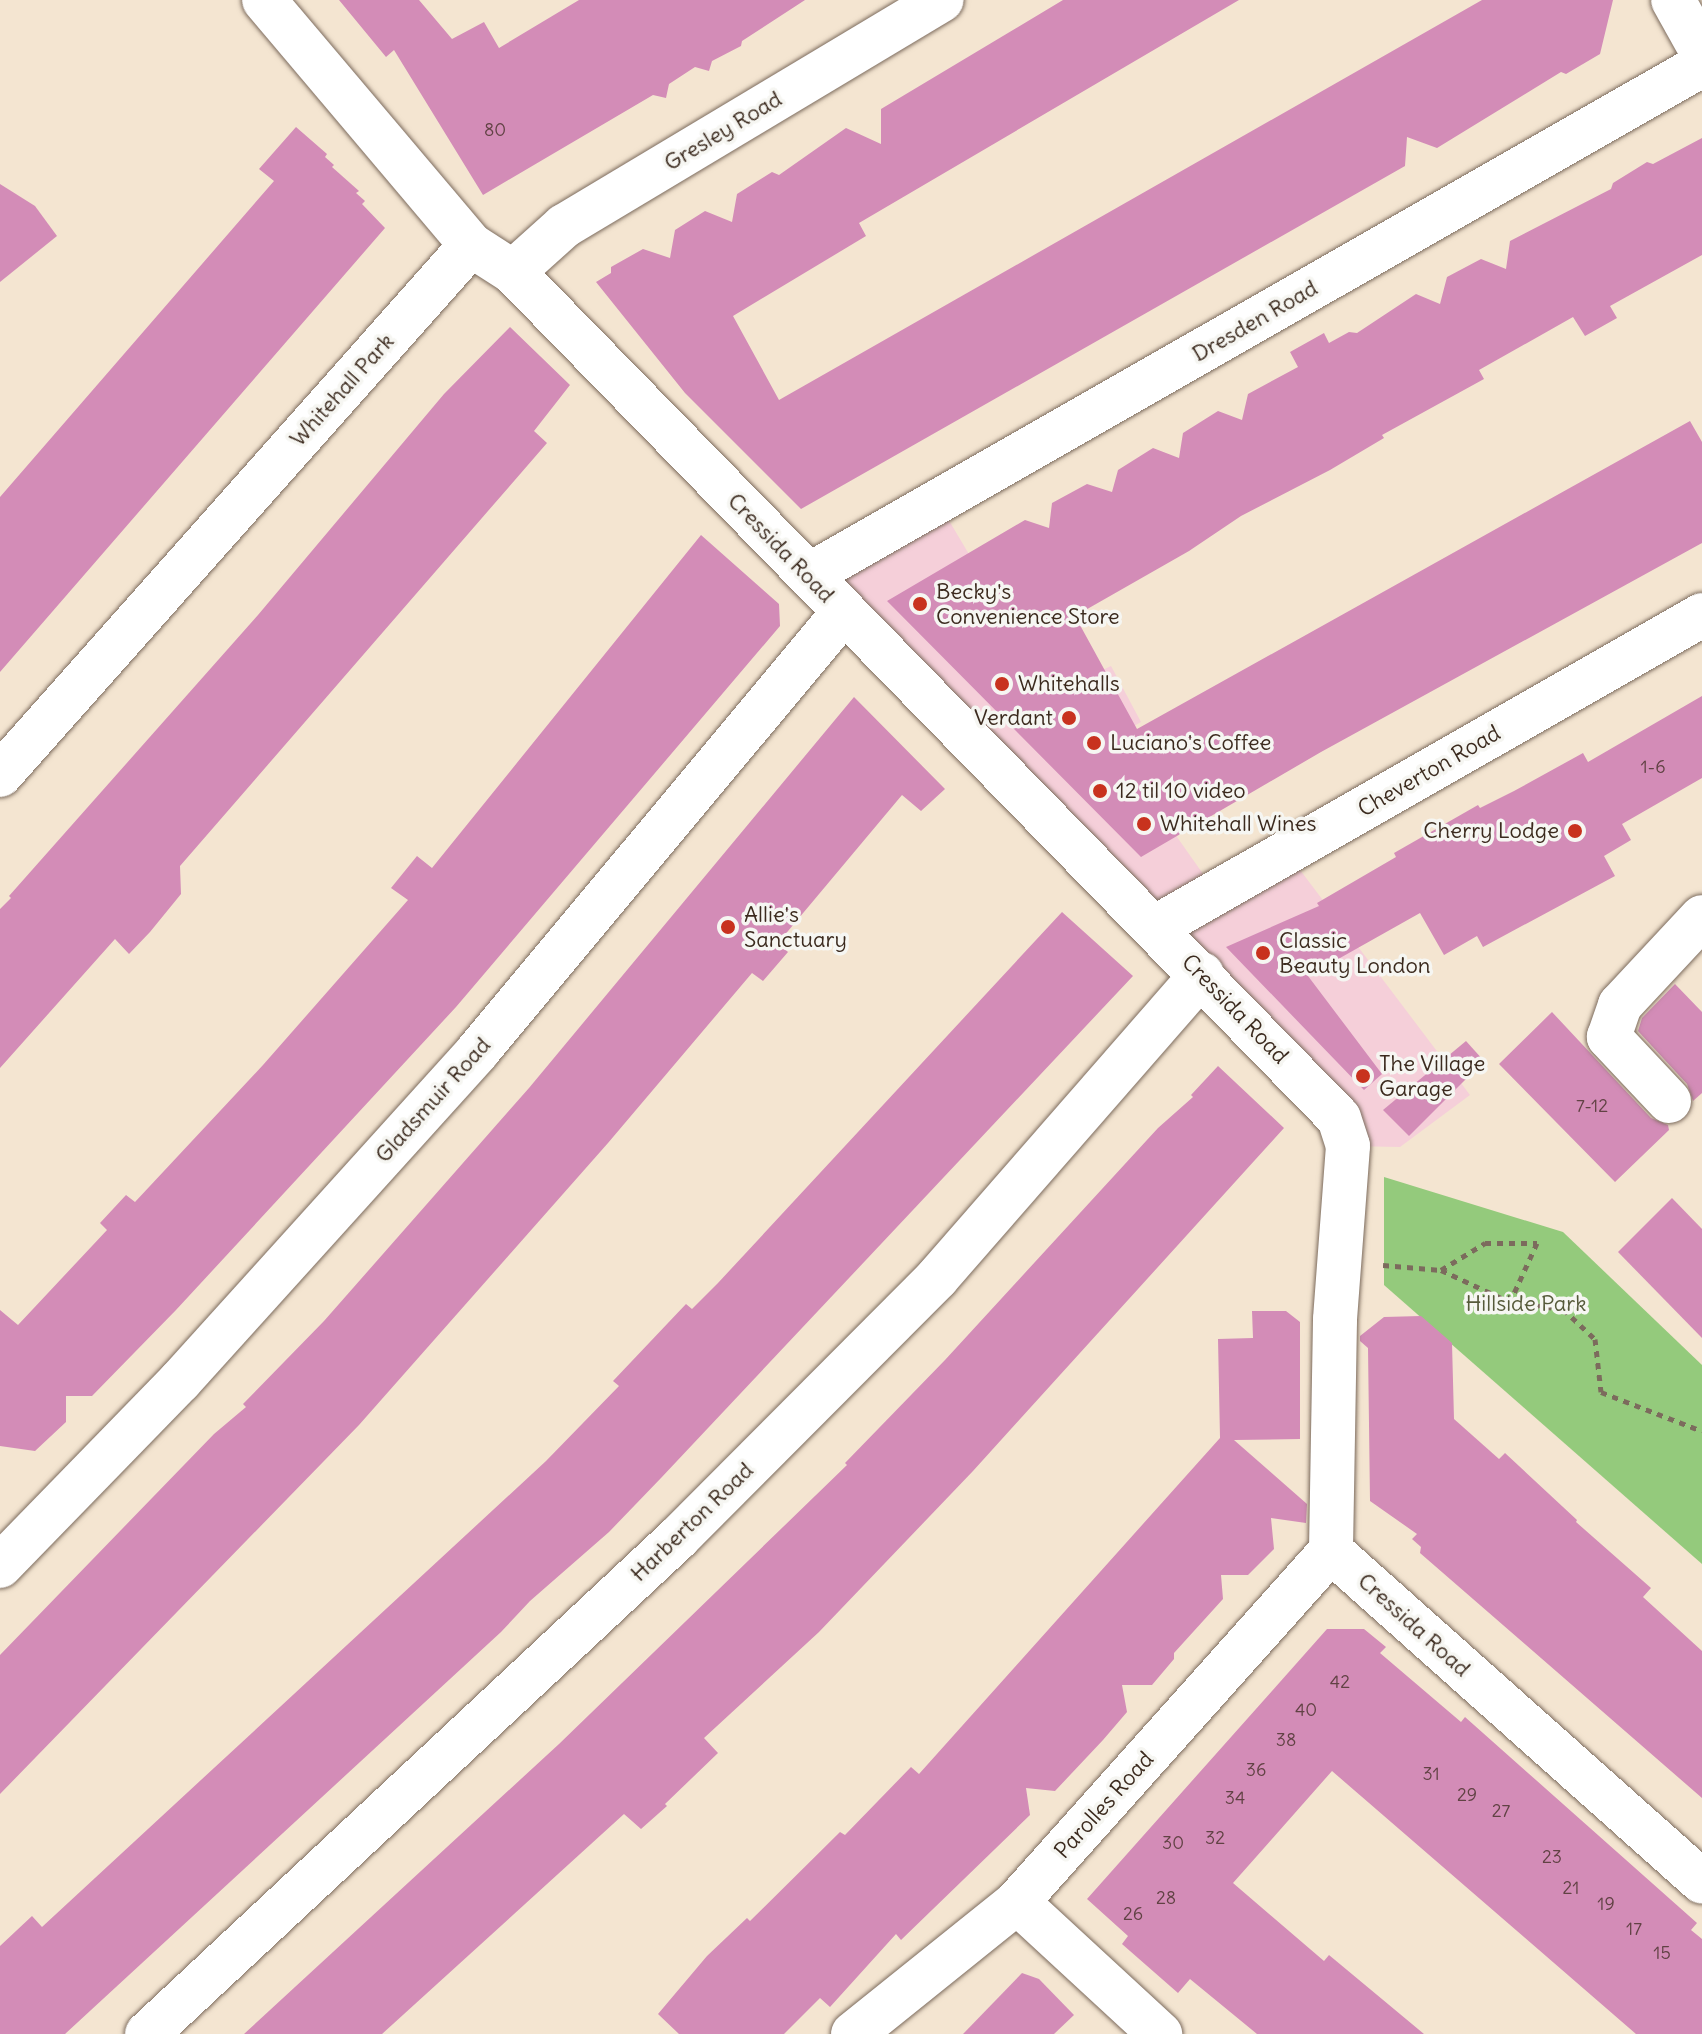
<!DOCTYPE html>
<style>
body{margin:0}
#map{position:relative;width:1702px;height:2034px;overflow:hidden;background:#f4e5d1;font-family:Delius,sans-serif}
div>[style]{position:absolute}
.built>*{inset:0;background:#f5cfd9}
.green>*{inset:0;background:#94ca7c}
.building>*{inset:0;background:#d38cb7}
.path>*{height:5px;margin-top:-2.5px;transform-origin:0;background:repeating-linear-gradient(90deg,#7c6b5d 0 6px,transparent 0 12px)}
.roads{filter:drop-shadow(0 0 2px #7c6b5d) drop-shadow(0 0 2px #7c6b5d)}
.minor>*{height:44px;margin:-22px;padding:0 22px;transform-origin:22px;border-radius:22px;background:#fff}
.dots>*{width:22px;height:22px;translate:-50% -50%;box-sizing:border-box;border:4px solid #f6f6f2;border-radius:50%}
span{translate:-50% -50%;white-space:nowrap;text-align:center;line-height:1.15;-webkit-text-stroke:7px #f6f6f2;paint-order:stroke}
.number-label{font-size:18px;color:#614244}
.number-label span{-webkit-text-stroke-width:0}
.street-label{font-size:22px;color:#3b2a1e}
.poi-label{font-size:22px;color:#3b2a1e}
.left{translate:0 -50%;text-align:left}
.right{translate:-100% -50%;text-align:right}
.park-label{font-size:22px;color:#565a3a}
</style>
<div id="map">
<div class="built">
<i style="clip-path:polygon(938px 502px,1052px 694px,1111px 666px,1141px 722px,1129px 729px,1145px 778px,1177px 837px,1213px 888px,1285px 850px,1470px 1095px,1400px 1147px,1348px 1146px,809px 575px)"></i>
</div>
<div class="green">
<i style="clip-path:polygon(1384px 1177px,1563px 1232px,1702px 1365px,1702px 1564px,1384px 1285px)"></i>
</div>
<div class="building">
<i style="clip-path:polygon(339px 0,419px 0,452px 39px,484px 22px,499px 48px,579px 0,805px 0,742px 41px,741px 46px,712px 61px,709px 71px,695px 67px,669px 84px,666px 98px,653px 95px,483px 195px,394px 50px,386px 57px)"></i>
<i style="clip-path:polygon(1063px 0,1239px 0,859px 223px,866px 236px,733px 316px,779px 400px,1482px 0,1613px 0,1600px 54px,1566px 74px,1561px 72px,1437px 148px,1407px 137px,1405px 166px,801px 509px,685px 393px,596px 282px,611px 273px,611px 267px,643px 249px,670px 258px,675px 230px,705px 211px,732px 222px,737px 194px,772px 172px,779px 175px,846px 128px,881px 144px,881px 109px)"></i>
<i style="clip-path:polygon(296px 127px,327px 154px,325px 157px,334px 165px,332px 167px,359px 191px,356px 193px,365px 201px,362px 204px,385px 228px,0 672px,0 497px,274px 181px,259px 169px)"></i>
<i style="clip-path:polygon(1702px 138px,1702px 255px,1610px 306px,1617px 318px,1585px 336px,1573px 317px,1479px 370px,1484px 379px,1382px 435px,1384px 438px,1330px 470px,1241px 516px,1189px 551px,1075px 616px,1137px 729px,1690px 421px,1702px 442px,1702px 543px,1321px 752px,1141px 857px,887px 601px,1025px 520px,1049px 528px,1052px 503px,1087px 484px,1112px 492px,1118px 470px,1153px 448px,1179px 458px,1183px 433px,1218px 411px,1242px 420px,1248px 394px,1298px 367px,1290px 352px,1324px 333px,1329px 343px,1349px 332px,1357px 333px,1416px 294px,1440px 304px,1447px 277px,1481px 259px,1506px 269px,1510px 241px,1611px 189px,1613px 183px,1647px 162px,1653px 164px)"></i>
<i style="clip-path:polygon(0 184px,35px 206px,57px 236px,0 282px)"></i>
<i style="clip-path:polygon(510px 327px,570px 385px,534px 431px,547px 443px,180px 866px,181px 894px,150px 932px,129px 954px,115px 939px,0 1068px,0 909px,11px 898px,9px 896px,258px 615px,444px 394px)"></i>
<i style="clip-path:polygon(701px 535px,779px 604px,780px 626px,456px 1007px,176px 1310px,92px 1396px,66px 1396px,66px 1422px,35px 1451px,0 1446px,0 1310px,18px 1325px,107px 1230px,100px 1223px,126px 1195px,135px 1202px,263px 1065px,408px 900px,391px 888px,417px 856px,432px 868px)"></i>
<i style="clip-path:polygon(1702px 696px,1702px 778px,1622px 824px,1631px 840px,1604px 856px,1615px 876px,1483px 947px,1477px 936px,1444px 955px,1420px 913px,1308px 976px,1382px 1074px,1364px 1090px,1226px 947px,1319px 906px,1317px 903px,1396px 857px,1394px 853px,1478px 805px,1480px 808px,1514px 791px,1583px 753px,1588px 762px)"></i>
<i style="clip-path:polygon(854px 697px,945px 789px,921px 811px,902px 795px,778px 943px,788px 952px,763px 981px,752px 973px,608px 1143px,359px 1425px,0 1794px,0 1655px,214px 1434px,246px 1407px,243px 1404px,324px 1321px,529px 1088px)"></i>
<i style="clip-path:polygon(1062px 912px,1133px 976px,661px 1478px,609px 1532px,530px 1601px,501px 1632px,65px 2034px,0 2034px,0 1946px,32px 1916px,42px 1927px,546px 1461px,619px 1386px,613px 1381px,686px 1304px,692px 1309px,718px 1283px)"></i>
<i style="clip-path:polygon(1675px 984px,1702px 1012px,1702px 1093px,1693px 1101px,1687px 1084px,1638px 1031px,1642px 1018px)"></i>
<i style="clip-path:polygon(1552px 1012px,1651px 1118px,1668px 1125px,1669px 1130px,1615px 1182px,1499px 1064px)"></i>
<i style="clip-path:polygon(1466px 1041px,1484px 1061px,1409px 1136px,1383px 1110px)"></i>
<i style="clip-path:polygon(1218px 1066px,1284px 1128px,973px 1471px,819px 1632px,704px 1738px,718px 1753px,665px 1804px,667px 1806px,641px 1829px,624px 1814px,382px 2034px,244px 2034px,559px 1744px,847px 1465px,845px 1463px,945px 1360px,1158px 1128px,1193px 1097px,1191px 1095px)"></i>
<i style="clip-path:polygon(1672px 1198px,1702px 1229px,1702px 1338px,1618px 1252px)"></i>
<i style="clip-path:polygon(1252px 1311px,1286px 1311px,1300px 1322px,1300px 1439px,1234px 1440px,1307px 1504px,1306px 1523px,1271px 1518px,1274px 1549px,1248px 1575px,1221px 1575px,1223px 1599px,1174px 1653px,1174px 1659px,1152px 1685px,1122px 1685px,1127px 1712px,1103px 1740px,1055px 1791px,1026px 1788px,1030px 1815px,901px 1940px,896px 1934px,830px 2007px,820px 1998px,784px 2034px,679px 2034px,658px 2014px,707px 1956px,747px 1918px,750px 1921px,840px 1832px,845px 1835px,911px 1767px,919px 1774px,1220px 1438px,1218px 1339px,1253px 1338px)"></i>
<i style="clip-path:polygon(1421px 1316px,1452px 1343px,1454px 1419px,1499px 1459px,1505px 1453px,1577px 1520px,1576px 1522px,1651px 1588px,1643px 1597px,1702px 1651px,1702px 1798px,1420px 1553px,1421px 1547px,1412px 1539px,1417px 1534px,1370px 1501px,1368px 1348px,1360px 1341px,1360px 1336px,1384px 1317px)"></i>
<i style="clip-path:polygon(1327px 1629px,1364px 1629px,1386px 1647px,1380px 1653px,1461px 1722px,1465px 1717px,1697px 1923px,1691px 1930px,1702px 1939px,1702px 2034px,1636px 2034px,1332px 1771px,1233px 1883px,1324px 1961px,1329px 1955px,1424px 2034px,1257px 2034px,1190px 1979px,1178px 1993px,1122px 1944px,1128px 1936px,1087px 1899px)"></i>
<i style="clip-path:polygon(1022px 1973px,1039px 1979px,1074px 2015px,1054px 2034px,963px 2034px)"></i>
</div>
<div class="path">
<i style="left:1383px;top:1265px;width:58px;rotate:4.9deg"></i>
<i style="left:1441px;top:1270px;width:52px;rotate:-31.5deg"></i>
<i style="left:1485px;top:1243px;width:52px"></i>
<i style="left:1537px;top:1243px;width:65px;rotate:114.6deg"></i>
<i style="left:1510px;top:1302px;width:53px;rotate:7.5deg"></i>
<i style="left:1563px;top:1309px;width:44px;rotate:43.2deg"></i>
<i style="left:1595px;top:1339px;width:53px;rotate:83.5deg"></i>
<i style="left:1601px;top:1392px;width:108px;rotate:21.1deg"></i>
<i style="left:1441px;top:1270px;width:76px;rotate:24.9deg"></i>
</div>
<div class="roads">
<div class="minor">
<i style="left:264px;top:0;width:321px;rotate:49.8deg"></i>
<i style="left:471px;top:245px;width:50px;rotate:32.7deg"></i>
<i style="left:513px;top:272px;width:1182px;rotate:45.69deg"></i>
<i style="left:1339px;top:1118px;width:29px;rotate:72deg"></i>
<i style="left:1348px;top:1146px;width:174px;rotate:94.3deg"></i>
<i style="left:1335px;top:1320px;width:231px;rotate:91deg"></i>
<i style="left:1331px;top:1551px;width:497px;rotate:41.7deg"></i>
<i style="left:1673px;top:0;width:60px;rotate:60.9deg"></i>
<i style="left:513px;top:272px;width:69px;rotate:-42deg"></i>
<i style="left:564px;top:226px;width:440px;rotate:-30.9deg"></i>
<i style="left:809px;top:575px;width:1028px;rotate:-29.73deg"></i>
<i style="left:0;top:775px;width:709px;rotate:-48.37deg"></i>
<i style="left:1156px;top:927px;width:629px;rotate:-29.74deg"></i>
<i style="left:1669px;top:1101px;width:88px;rotate:-133.2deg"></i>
<i style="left:1609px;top:1037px;width:34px;rotate:-71deg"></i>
<i style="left:1620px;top:1005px;width:120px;rotate:-47deg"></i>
<i style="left:0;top:1566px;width:258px;rotate:-45.8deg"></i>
<i style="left:180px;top:1381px;width:443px;rotate:-47.9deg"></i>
<i style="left:477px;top:1052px;width:572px;rotate:-50.18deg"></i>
<i style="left:1017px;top:1902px;width:195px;rotate:42.7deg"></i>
<i style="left:147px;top:2034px;width:727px;rotate:-43.05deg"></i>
<i style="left:678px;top:1538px;width:367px;rotate:-45.1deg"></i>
<i style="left:937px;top:1278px;width:403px;rotate:-48.9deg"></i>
<i style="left:853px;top:2034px;width:211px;rotate:-38.8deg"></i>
<i style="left:1017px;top:1902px;width:471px;rotate:-48.2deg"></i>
</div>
</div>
<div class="dots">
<i style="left:920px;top:604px;background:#c8321e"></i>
<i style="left:1002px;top:684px;background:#c8321e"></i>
<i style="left:1069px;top:718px;background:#c8321e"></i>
<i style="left:1094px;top:743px;background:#c8321e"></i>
<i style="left:1100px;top:791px;background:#c8321e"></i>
<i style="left:1144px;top:824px;background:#c8321e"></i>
<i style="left:1575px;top:831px;background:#c8321e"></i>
<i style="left:728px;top:927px;background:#c8321e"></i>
<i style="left:1263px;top:953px;background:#c8321e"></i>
<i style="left:1363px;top:1076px;background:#c8321e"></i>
</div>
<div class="number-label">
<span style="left:495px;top:130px">80</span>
<span style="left:1653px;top:767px">1-6</span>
<span style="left:1592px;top:1106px">7-12</span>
<span style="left:1340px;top:1682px">42</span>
<span style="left:1306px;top:1710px">40</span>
<span style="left:1286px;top:1740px">38</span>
<span style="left:1256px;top:1770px">36</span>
<span style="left:1431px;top:1774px">31</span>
<span style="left:1467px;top:1795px">29</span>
<span style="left:1235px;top:1798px">34</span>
<span style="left:1501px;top:1811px">27</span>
<span style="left:1215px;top:1838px">32</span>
<span style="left:1173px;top:1843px">30</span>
<span style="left:1552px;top:1857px">23</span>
<span style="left:1571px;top:1888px">21</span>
<span style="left:1166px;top:1898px">28</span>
<span style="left:1606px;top:1904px">19</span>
<span style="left:1133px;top:1914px">26</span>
<span style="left:1634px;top:1929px">17</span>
<span style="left:1662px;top:1953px">15</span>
</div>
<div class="street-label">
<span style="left:723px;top:131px;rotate:-31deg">Gresley Road</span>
<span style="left:1255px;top:321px;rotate:-30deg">Dresden Road</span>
<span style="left:342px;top:390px;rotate:-48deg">Whitehall Park</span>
<span style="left:781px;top:548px;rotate:46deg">Cressida Road</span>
<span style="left:1429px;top:771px;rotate:-30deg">Cheverton Road</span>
<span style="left:1235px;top:1009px;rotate:46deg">Cressida Road</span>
<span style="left:433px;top:1100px;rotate:-48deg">Gladsmuir Road</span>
<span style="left:692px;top:1522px;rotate:-44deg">Harberton Road</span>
<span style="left:1414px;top:1625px;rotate:42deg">Cressida Road</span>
<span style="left:1104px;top:1805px;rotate:-48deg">Parolles Road</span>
</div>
<div class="poi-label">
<span class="left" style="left:936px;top:604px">Becky's<br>Convenience Store</span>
<span class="left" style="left:1018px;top:684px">Whitehalls</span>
<span class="right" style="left:1053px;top:718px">Verdant</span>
<span class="left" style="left:1110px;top:743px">Luciano's Coffee</span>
<span class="left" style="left:1116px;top:791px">12 til 10 video</span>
<span class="left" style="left:1160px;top:824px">Whitehall Wines</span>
<span class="right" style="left:1559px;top:831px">Cherry Lodge</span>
<span class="left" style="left:744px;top:927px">Allie's<br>Sanctuary</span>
<span class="left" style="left:1279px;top:953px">Classic<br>Beauty London</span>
<span class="left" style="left:1379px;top:1076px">The Village<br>Garage</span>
</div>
<div class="park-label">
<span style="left:1526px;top:1304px">Hillside Park</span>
</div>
</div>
